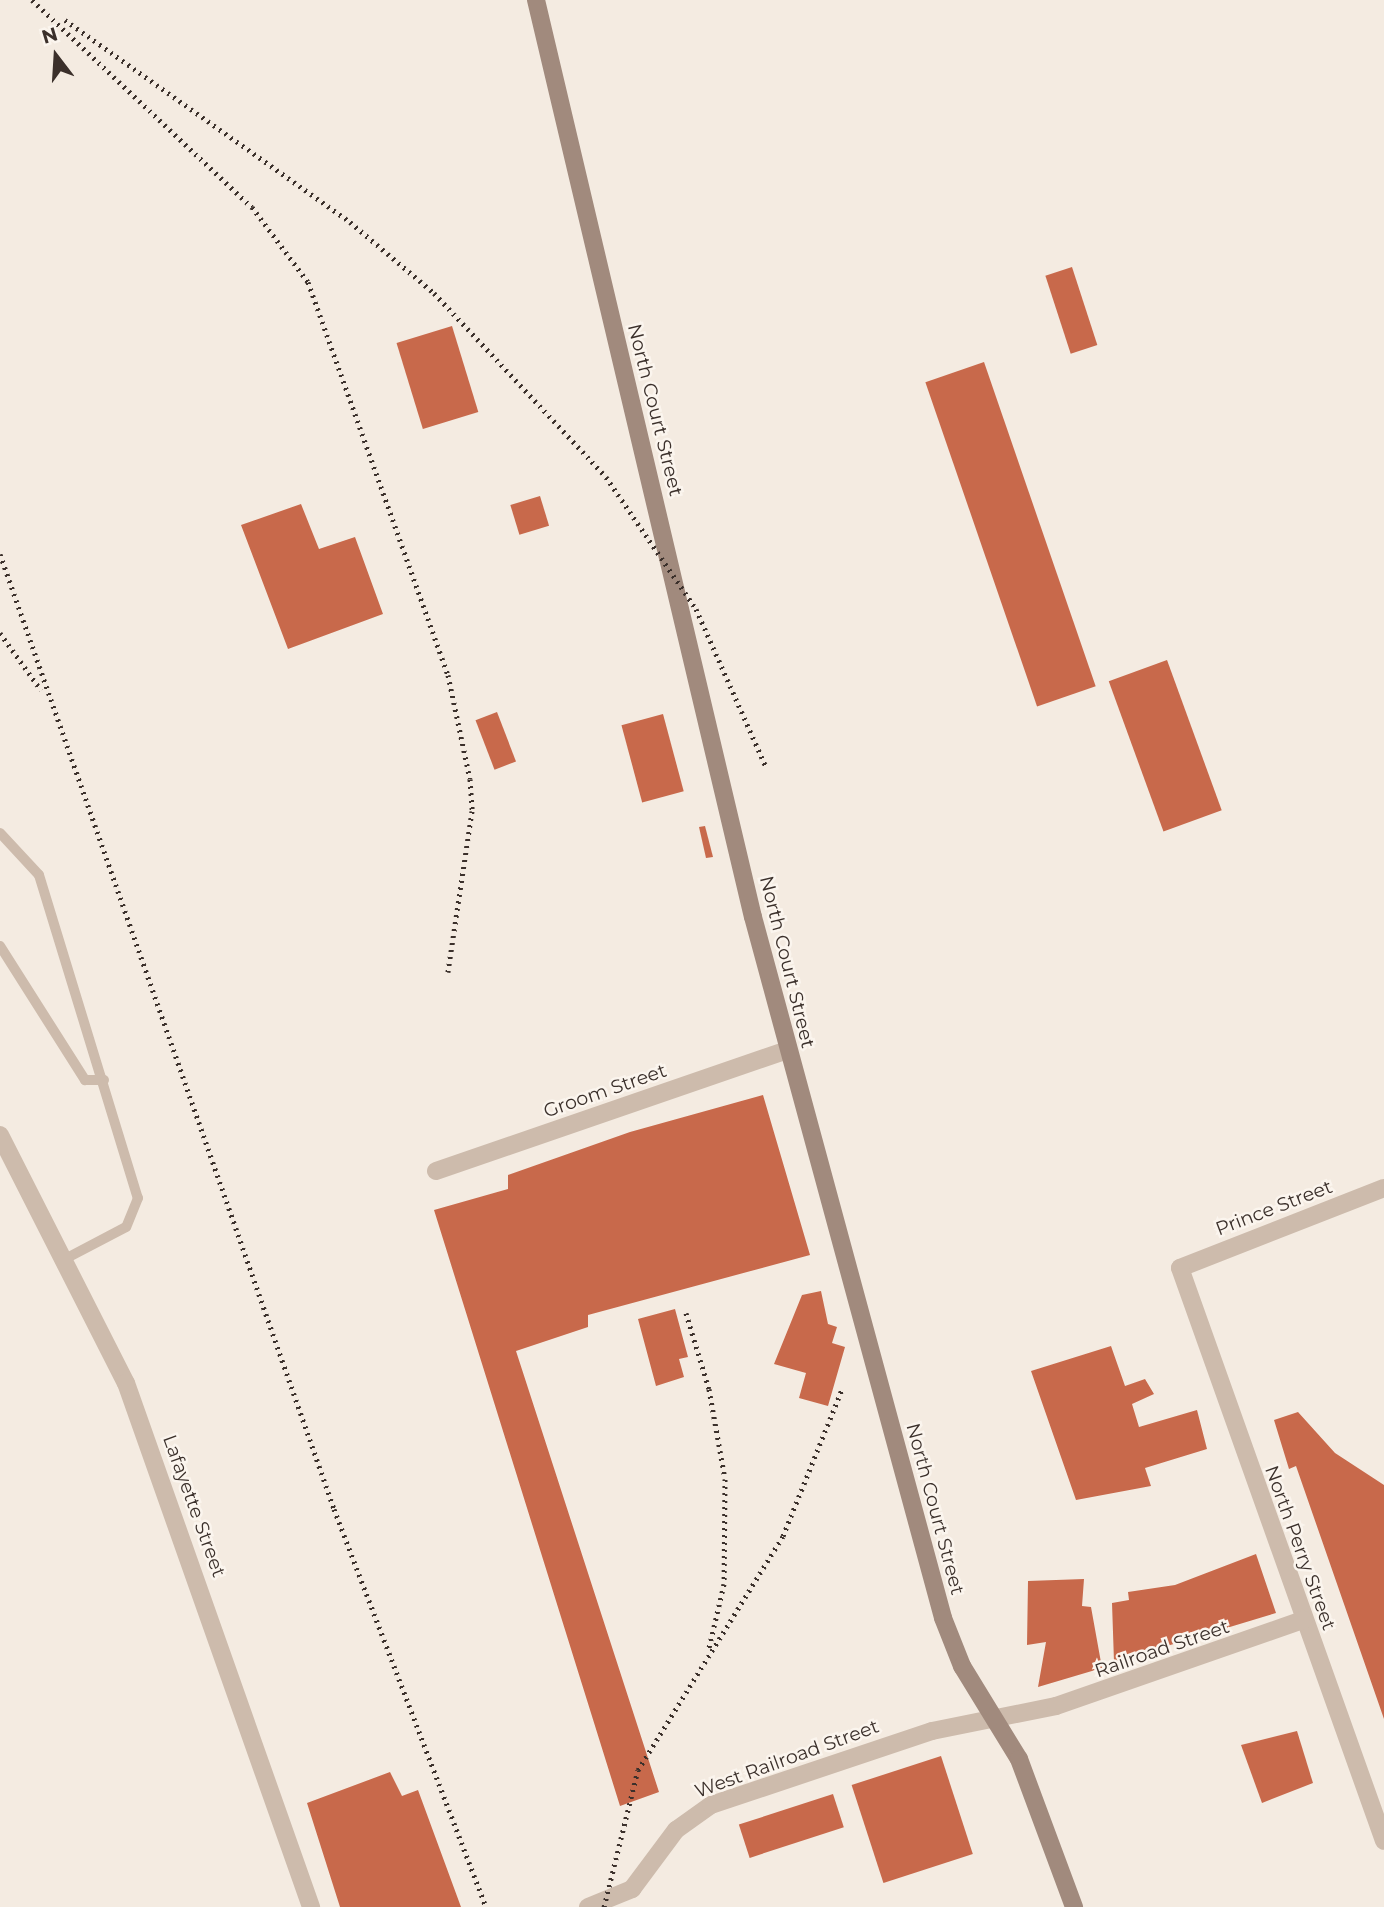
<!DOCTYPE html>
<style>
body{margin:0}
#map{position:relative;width:1384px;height:1907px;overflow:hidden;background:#f4ebe1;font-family:Montserrat,sans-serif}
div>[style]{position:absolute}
.building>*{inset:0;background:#c8694b;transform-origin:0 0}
.lane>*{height:10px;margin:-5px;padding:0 5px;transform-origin:5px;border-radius:5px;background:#cdbbac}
.street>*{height:18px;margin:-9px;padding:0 9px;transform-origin:9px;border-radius:9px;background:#cdbbac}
.secondary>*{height:18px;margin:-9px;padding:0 9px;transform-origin:9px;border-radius:9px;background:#a18a7d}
.rail>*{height:5px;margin-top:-2.5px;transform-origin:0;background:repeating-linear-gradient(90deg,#3b302b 0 2px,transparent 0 7px)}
span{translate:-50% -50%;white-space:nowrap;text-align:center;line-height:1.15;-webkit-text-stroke:5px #fbf5ee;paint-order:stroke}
.street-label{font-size:19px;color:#3b302b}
.north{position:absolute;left:21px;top:21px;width:70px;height:70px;-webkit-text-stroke:5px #fbf5ee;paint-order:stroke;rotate:343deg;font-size:19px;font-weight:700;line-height:28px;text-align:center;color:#3b302b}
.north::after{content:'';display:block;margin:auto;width:24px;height:32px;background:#3b302b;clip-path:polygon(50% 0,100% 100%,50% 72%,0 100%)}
</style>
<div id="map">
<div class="building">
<i style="left:1072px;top:267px;width:82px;height:28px;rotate:72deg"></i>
<i style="left:452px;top:326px;width:90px;height:58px;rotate:73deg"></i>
<i style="left:984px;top:362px;width:343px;height:62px;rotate:71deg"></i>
<i style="left:540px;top:496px;width:31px;height:31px;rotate:73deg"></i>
<i style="clip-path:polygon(301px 504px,319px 549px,355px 537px,383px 614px,288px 649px,241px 525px)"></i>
<i style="left:1167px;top:660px;width:160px;height:62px;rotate:70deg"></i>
<i style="left:497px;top:712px;width:53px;height:23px;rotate:69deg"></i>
<i style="left:663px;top:714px;width:80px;height:43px;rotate:75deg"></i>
<i style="clip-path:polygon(705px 826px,713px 857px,706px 858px,699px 827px)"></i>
<i style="clip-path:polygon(763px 1095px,810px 1255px,588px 1315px,588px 1327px,516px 1351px,659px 1792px,620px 1806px,434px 1210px,508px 1189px,508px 1175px,630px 1132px)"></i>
<i style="clip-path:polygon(821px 1291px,828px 1324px,837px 1327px,832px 1343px,845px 1347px,828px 1406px,799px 1398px,806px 1373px,774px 1364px,802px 1295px)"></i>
<i style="clip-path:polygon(675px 1309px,688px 1357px,679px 1359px,684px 1377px,656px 1386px,638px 1319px)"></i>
<i style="clip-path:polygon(1111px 1346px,1125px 1386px,1145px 1379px,1154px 1394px,1132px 1404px,1139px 1427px,1197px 1410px,1207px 1449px,1145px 1468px,1151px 1486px,1076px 1500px,1031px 1371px)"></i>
<i style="clip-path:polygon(1298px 1412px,1335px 1453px,1384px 1485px,1384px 1719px,1296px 1466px,1289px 1469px,1274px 1420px)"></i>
<i style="clip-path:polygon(1256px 1554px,1276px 1613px,1114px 1662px,1112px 1603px,1129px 1600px,1128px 1592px,1175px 1585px)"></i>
<i style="clip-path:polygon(1084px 1579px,1082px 1606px,1091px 1607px,1102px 1668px,1038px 1687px,1046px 1642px,1027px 1645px,1028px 1581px)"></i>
<i style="clip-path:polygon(1297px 1731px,1313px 1783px,1262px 1803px,1241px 1745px)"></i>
<i style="left:941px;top:1756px;width:103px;height:94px;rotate:72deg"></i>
<i style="clip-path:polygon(390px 1772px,402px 1796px,418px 1790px,461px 1907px,340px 1907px,307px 1803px)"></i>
<i style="left:833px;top:1794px;width:35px;height:99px;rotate:72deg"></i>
</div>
<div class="lane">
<i style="left:0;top:833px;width:57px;rotate:47.1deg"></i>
<i style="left:39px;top:875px;width:338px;rotate:73deg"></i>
<i style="left:138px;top:1198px;width:31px;rotate:112deg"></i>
<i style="left:126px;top:1227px;width:67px;rotate:152.3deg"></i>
<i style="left:0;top:946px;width:159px;rotate:57.6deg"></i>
<i style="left:85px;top:1080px;width:19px"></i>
</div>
<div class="street">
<i style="left:0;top:1135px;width:278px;rotate:63.1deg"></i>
<i style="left:126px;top:1383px;width:556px;rotate:70.55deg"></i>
<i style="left:436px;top:1171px;width:371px;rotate:-19deg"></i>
<i style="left:1384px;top:1188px;width:219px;rotate:158.6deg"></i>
<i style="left:1180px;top:1268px;width:608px;rotate:70.4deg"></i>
<i style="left:588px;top:1907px;width:48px;rotate:-22.2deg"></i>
<i style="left:632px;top:1889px;width:74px;rotate:-53.3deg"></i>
<i style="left:676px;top:1830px;width:43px;rotate:-35.5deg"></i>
<i style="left:711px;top:1805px;width:233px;rotate:-18.5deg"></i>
<i style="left:932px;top:1731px;width:126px;rotate:-11.4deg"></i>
<i style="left:1056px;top:1706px;width:262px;rotate:-19.2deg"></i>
</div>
<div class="secondary">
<i style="left:536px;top:0;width:942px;rotate:76.69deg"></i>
<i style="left:753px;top:917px;width:726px;rotate:74.83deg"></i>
<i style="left:943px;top:1618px;width:52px;rotate:68.4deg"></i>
<i style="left:962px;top:1666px;width:109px;rotate:58.5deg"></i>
<i style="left:1019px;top:1759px;width:158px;rotate:69.6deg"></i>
</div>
<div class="rail">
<i style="left:32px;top:0;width:302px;rotate:43.3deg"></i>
<i style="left:252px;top:207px;width:94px;rotate:53.3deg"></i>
<i style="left:308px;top:282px;width:417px;rotate:70.4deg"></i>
<i style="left:448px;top:675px;width:106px;rotate:78.1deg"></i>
<i style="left:470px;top:779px;width:32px;rotate:86deg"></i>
<i style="left:472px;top:811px;width:163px;rotate:98.5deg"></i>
<i style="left:65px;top:20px;width:349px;rotate:35.3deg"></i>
<i style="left:350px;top:222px;width:110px;rotate:40.2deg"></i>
<i style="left:434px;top:293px;width:252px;rotate:46.9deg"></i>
<i style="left:606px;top:477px;width:160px;rotate:55.7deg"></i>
<i style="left:696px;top:609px;width:171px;rotate:66.1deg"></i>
<i style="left:0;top:554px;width:1012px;rotate:70.72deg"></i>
<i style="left:334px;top:1509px;width:426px;rotate:69.1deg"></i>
<i style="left:0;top:633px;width:70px;rotate:54.3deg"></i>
<i style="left:686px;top:1313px;width:79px;rotate:73.2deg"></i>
<i style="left:709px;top:1389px;width:91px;rotate:79.9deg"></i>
<i style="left:725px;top:1479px;width:105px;rotate:90.5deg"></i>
<i style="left:724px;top:1584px;width:66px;rotate:103.2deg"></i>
<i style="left:604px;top:1907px;width:141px;rotate:-76.1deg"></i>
<i style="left:638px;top:1770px;width:275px;rotate:-58.2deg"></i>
<i style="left:783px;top:1536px;width:158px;rotate:-68.1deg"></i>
</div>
<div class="street-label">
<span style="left:655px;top:410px;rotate:76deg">North Court Street</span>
<span style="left:787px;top:962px;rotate:76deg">North Court Street</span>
<span style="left:605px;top:1091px;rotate:-19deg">Groom Street</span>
<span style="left:1274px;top:1208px;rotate:-21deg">Prince Street</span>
<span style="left:194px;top:1506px;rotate:70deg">Lafayette Street</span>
<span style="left:935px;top:1509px;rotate:75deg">North Court Street</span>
<span style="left:1300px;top:1548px;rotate:70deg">North Perry Street</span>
<span style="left:1162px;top:1649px;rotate:-19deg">Railroad Street</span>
<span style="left:787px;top:1759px;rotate:-20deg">West Railroad Street</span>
</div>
<div class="north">N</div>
</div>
